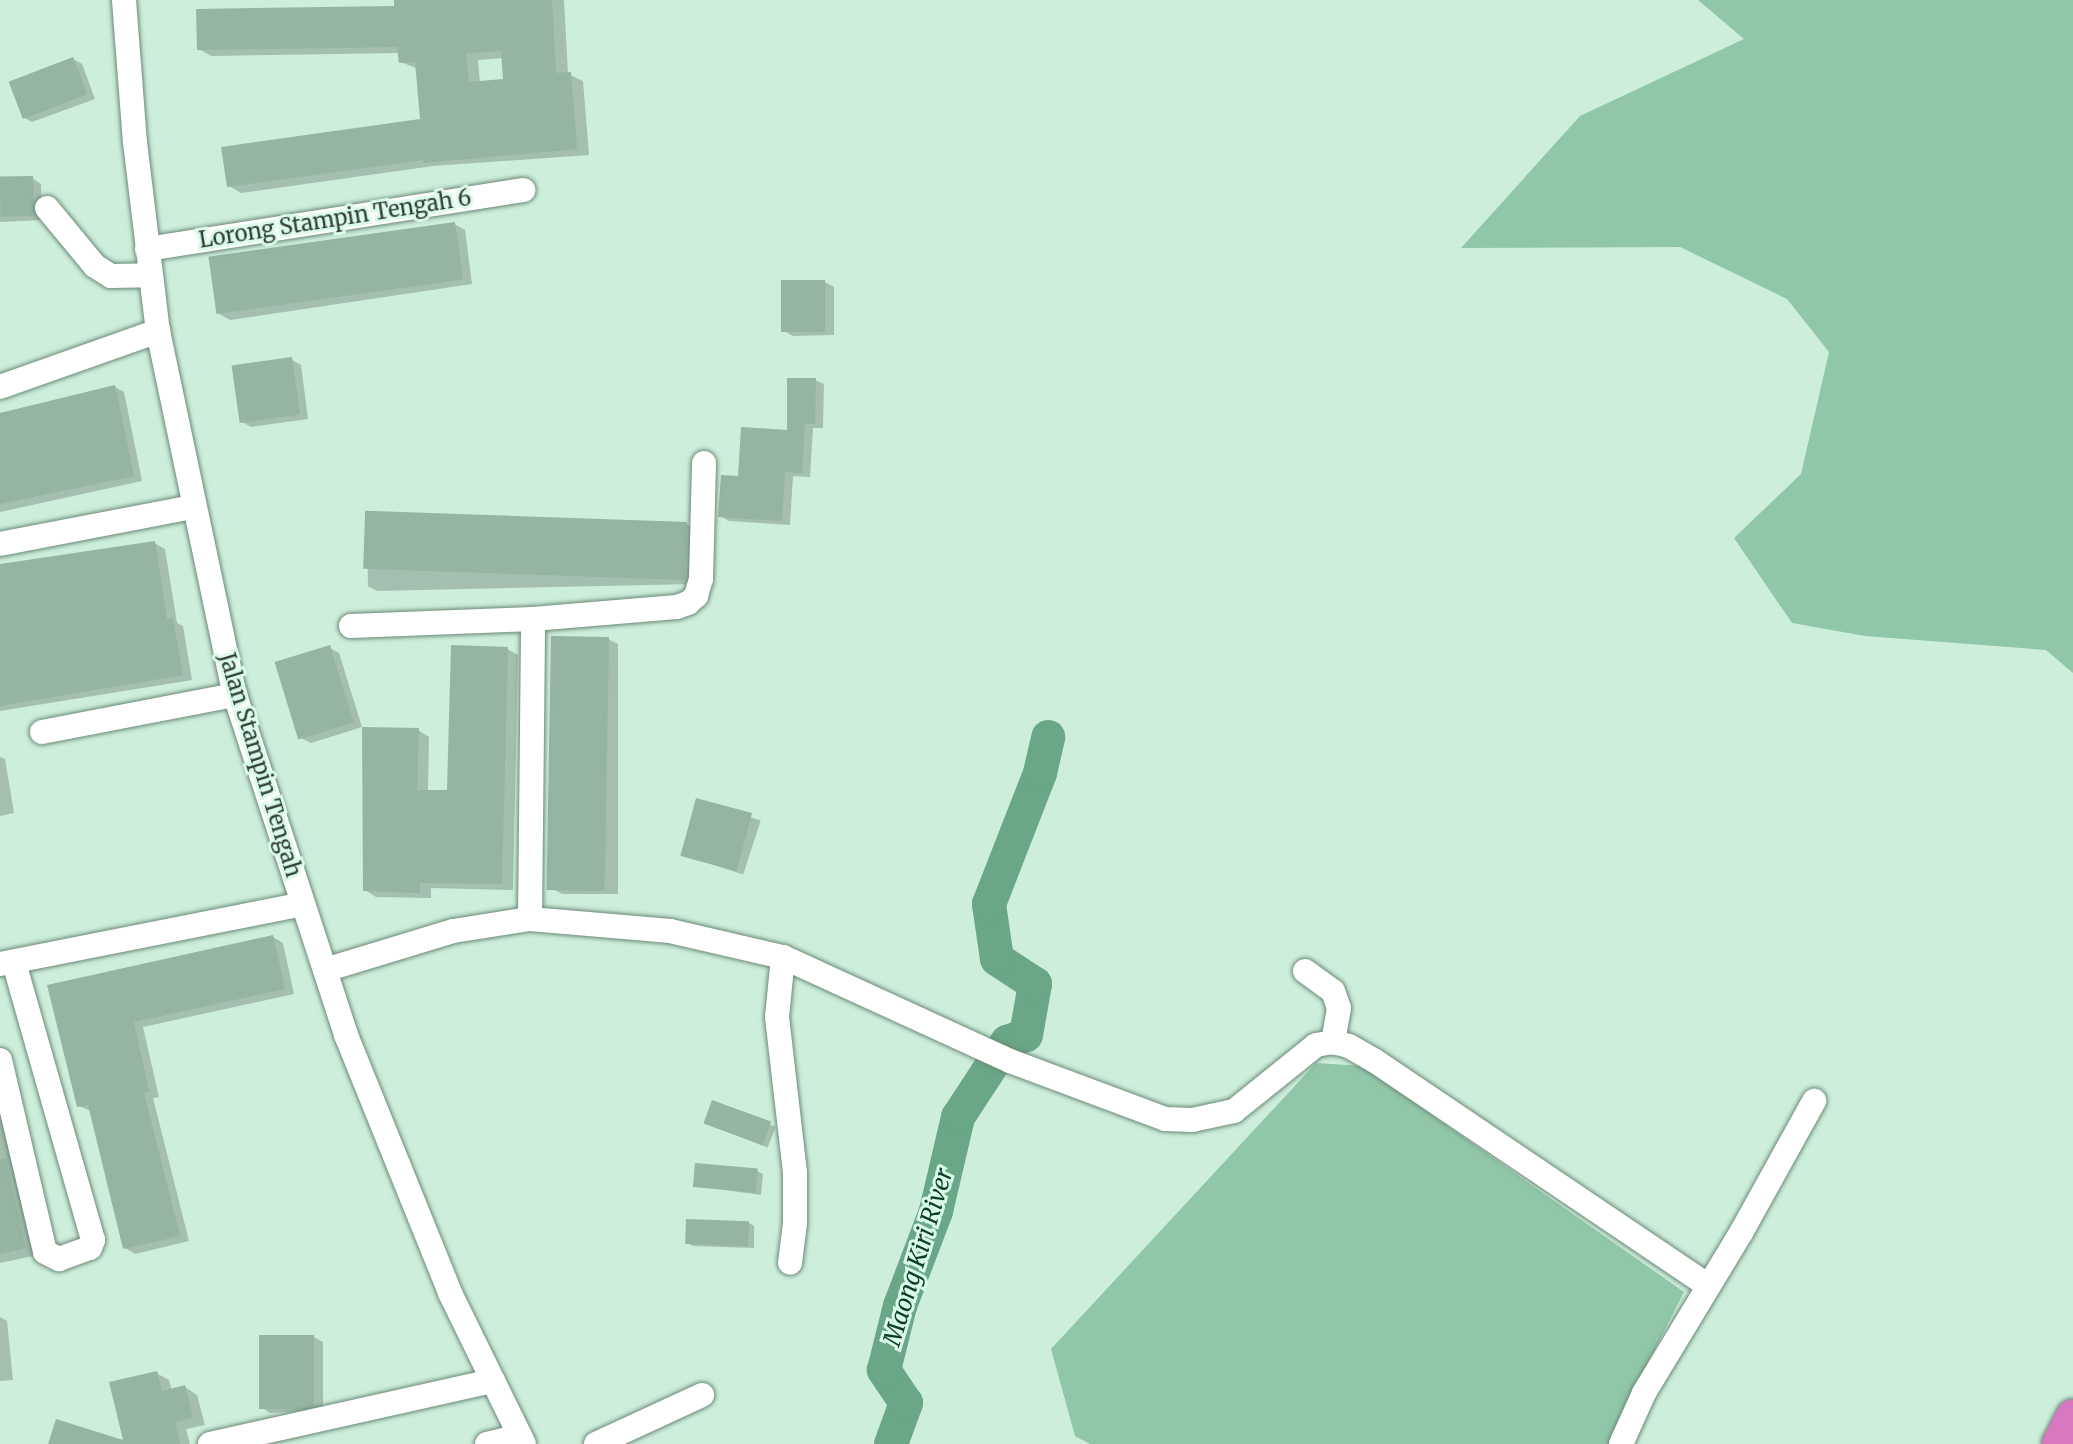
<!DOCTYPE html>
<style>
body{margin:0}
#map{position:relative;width:2073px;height:1444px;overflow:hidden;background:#cdeedb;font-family:Merriweather,serif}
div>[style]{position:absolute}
.green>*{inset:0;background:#91c7a9}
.shadow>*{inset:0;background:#0003;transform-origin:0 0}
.river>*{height:34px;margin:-17px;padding:0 17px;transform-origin:17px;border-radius:17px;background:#69a787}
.building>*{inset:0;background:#95b4a2;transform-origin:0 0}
.roads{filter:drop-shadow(0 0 2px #6b8978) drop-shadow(0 0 2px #6b8978)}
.minor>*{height:24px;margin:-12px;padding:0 12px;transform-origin:12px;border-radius:12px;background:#fff}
.highway>*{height:34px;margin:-17px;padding:0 17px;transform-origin:17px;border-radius:17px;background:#d978c0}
span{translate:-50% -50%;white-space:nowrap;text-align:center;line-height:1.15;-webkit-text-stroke:6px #dafbe8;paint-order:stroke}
.street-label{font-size:22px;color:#2f3c35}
.water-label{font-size:24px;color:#093e28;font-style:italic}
</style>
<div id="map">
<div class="green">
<i style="clip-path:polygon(1698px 0,2073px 0,2073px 673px,2046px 650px,1865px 636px,1792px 623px,1734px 538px,1801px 474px,1829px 352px,1787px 299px,1680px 247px,1461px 248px,1580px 116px,1744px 39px)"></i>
<i style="clip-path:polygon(1316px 1063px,1362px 1066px,1684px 1292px,1611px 1435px,1610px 1444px,1090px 1444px,1075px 1436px,1051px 1349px)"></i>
</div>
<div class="shadow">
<i style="clip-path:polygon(evenodd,396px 0,564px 0,568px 74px,583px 81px,589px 155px,433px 166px,241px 193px,229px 186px,422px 120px,418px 69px,401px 62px,400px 53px,211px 56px,199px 49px,396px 8px,396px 0,503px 58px,505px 81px,480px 83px,478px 60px,503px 58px)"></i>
<i style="clip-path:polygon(73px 59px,82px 64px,95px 99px,32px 122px,23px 117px)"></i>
<i style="clip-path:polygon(32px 178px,41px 184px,42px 220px,0 222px,0 179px)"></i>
<i style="clip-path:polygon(454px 224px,465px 230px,472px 284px,230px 320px,219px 314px)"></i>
<i style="clip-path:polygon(825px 282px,834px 287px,834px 335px,793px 336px,784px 331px)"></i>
<i style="clip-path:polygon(292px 360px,301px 365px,308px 419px,251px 427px,242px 422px)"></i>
<i style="clip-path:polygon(815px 380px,824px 384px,823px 428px,813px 428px,810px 477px,793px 476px,790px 525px,729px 521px,720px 516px,740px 478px,789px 432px)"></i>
<i style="clip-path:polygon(115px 387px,124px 392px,142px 481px,0 512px,0 413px)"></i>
<i style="clip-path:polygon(687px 524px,696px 530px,694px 584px,377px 591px,368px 586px,367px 531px)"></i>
<i style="clip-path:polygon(154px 543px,165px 549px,177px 623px,183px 626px,192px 680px,0 711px,0 566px)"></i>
<i style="clip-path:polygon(608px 639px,618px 644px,618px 894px,562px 894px,553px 889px)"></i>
<i style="clip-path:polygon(330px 648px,339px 653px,362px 727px,311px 743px,301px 738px)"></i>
<i style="clip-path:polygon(507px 649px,518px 655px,513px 890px,431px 888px,431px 898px,376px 897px,365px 890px,418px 730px,429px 737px,428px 792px,449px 792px)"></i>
<i style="clip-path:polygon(0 757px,5px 759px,14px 813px,0 816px)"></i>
<i style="left:698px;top:800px;width:66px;height:57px;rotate:18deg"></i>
<i style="clip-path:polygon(273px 937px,283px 943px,294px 994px,143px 1027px,159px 1097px,153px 1098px,189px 1241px,135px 1254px,125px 1248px,92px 1111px,78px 1106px,49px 986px)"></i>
<i style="clip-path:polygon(0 1094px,38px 1255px,0 1263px)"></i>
<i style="left:713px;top:1103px;width:67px;height:22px;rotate:21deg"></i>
<i style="clip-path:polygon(757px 1171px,763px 1174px,761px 1195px,695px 1186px)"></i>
<i style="clip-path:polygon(749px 1223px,754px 1226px,754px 1248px,693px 1246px,687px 1243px)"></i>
<i style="clip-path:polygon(0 1317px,7px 1321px,13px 1380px,0 1381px)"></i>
<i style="clip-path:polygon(314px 1337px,323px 1342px,323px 1410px,270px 1413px,261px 1407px)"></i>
<i style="clip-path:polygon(156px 1373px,169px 1380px,172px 1391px,185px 1387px,197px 1395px,205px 1425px,186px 1429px,190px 1444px,126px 1444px)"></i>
</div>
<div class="river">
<i style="left:891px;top:1444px;width:44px;rotate:-69.9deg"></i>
<i style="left:906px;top:1403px;width:40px;rotate:-124deg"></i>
<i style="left:884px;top:1370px;width:66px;rotate:-76deg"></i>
<i style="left:900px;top:1306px;width:102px;rotate:-69.2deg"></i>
<i style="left:936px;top:1211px;width:97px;rotate:-76.8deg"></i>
<i style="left:958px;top:1117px;width:90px;rotate:-56.8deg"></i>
<i style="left:1007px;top:1042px;width:20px;rotate:-20deg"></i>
<i style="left:1026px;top:1035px;width:52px;rotate:-80deg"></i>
<i style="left:1035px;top:984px;width:45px;rotate:-146.7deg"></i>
<i style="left:997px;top:959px;width:56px;rotate:-98.3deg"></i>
<i style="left:989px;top:904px;width:141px;rotate:-68.7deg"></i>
<i style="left:1040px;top:773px;width:37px;rotate:-77deg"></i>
</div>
<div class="building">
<i style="clip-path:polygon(evenodd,394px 0,552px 0,556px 73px,571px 72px,577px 149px,423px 163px,423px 160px,227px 187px,221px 147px,420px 119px,415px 62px,399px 63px,397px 47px,197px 50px,196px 9px,394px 6px,394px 0,501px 51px,503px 79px,469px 82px,466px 53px,501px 51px)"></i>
<i style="left:73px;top:57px;width:40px;height:69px;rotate:69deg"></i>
<i style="left:33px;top:176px;width:40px;height:33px;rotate:89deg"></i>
<i style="left:455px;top:222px;width:58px;height:249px;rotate:82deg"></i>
<i style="left:781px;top:280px;width:44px;height:52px"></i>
<i style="left:292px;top:357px;width:58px;height:61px;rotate:82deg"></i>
<i style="clip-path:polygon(787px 378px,816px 378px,815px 424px,805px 424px,802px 473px,785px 472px,782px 521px,718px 517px,721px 475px,738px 476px,741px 427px,787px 430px)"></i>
<i style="clip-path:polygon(115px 385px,134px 476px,0 504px,0 413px)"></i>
<i style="left:687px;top:522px;width:58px;height:322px;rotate:92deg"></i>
<i style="clip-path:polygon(155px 541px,167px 619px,173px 618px,183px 675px,0 706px,0 564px)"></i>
<i style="left:551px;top:636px;width:58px;height:254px;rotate:1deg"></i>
<i style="left:330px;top:645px;width:81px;height:58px;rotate:73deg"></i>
<i style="clip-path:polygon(451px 645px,508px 647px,502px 884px,420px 883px,420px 893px,363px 891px,362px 727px,419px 728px,417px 790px,447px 790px)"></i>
<i style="left:696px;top:798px;width:58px;height:60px;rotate:15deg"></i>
<i style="clip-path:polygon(273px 935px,285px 989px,134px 1022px,149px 1092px,144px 1093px,180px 1236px,123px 1249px,88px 1105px,77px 1107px,47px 985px)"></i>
<i style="left:712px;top:1100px;width:63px;height:25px;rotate:20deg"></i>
<i style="clip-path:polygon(0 1159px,6px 1159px,26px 1248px,0 1254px)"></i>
<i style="left:695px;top:1163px;width:63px;height:24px;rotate:5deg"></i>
<i style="left:686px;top:1219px;width:63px;height:25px;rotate:2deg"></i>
<i style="left:259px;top:1335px;width:55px;height:74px"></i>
<i style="clip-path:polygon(157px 1371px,162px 1391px,185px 1385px,193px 1418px,175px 1422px,180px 1444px,48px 1444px,56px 1419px,123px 1440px,109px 1382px)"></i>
</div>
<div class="roads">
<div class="minor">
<i style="left:124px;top:0;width:142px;rotate:85.6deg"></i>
<i style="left:135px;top:142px;width:190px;rotate:83.1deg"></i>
<i style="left:158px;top:331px;width:372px;rotate:78.1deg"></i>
<i style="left:235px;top:695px;width:358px;rotate:71.9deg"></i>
<i style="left:346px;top:1035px;width:278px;rotate:68deg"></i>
<i style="left:450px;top:1293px;width:168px;rotate:63.9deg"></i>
<i style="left:47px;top:208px;width:75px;rotate:50.4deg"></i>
<i style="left:95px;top:266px;width:19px;rotate:32deg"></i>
<i style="left:111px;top:276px;width:39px;rotate:-1deg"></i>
<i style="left:147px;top:249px;width:381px;rotate:-8.9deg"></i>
<i style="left:0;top:387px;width:168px;rotate:-19.5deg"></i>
<i style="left:0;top:544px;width:197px;rotate:-10.9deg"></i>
<i style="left:351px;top:626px;width:182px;rotate:-2.2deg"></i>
<i style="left:533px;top:619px;width:144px;rotate:-4.8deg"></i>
<i style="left:677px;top:607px;width:12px;rotate:-20deg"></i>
<i style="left:688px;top:603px;width:11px;rotate:-41deg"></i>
<i style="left:696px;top:596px;width:18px;rotate:-74deg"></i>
<i style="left:701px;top:579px;width:116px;rotate:-88.5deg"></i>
<i style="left:42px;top:732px;width:197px;rotate:-10.9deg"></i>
<i style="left:530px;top:919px;width:300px;rotate:-89.4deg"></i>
<i style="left:783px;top:957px;width:60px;rotate:95.7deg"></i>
<i style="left:777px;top:1017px;width:157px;rotate:83.4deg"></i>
<i style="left:795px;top:1173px;width:50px;rotate:90deg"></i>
<i style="left:795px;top:1223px;width:40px;rotate:97.1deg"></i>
<i style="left:0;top:964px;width:308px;rotate:-11.2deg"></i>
<i style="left:325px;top:970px;width:134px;rotate:-16.9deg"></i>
<i style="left:453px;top:931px;width:78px;rotate:-8.9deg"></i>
<i style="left:530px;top:919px;width:141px;rotate:4.9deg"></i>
<i style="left:670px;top:931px;width:116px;rotate:13deg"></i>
<i style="left:783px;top:957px;width:250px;rotate:24.6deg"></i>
<i style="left:1010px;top:1061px;width:165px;rotate:20.5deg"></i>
<i style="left:1165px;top:1119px;width:27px;rotate:2deg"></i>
<i style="left:1192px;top:1120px;width:43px;rotate:-12.1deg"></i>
<i style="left:1234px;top:1111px;width:105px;rotate:-38.8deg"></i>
<i style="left:1316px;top:1045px;width:17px;rotate:-10deg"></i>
<i style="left:1333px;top:1042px;width:16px;rotate:14deg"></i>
<i style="left:1349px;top:1046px;width:30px;rotate:30deg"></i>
<i style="left:1375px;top:1061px;width:402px;rotate:34deg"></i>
<i style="left:1305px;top:971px;width:34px;rotate:36deg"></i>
<i style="left:1333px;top:991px;width:18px;rotate:71deg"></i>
<i style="left:1339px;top:1008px;width:35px;rotate:100deg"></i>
<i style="left:0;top:1060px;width:197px;rotate:76.8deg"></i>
<i style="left:45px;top:1252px;width:16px;rotate:27deg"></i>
<i style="left:59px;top:1259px;width:33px;rotate:-20deg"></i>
<i style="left:90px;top:1248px;width:9px;rotate:-69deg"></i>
<i style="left:93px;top:1240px;width:289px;rotate:-105.9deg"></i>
<i style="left:210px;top:1444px;width:290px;rotate:-12.6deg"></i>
<i style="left:487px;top:1444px;width:34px;rotate:-14deg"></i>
<i style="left:596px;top:1444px;width:117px;rotate:-24.8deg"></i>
<i style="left:1621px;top:1444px;width:56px;rotate:-65.7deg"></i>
<i style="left:1644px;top:1393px;width:189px;rotate:-58.8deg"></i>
<i style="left:1742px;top:1231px;width:149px;rotate:-61deg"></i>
</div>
<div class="highway">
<i style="left:2059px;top:1444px;width:31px;rotate:-63deg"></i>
</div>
</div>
<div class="street-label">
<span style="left:335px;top:219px;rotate:-9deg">Lorong Stampin Tengah 6</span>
<span style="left:260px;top:765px;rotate:73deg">Jalan Stampin Tengah</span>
</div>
<div class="water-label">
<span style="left:918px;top:1257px;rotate:-73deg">Maong Kiri River</span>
</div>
</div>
